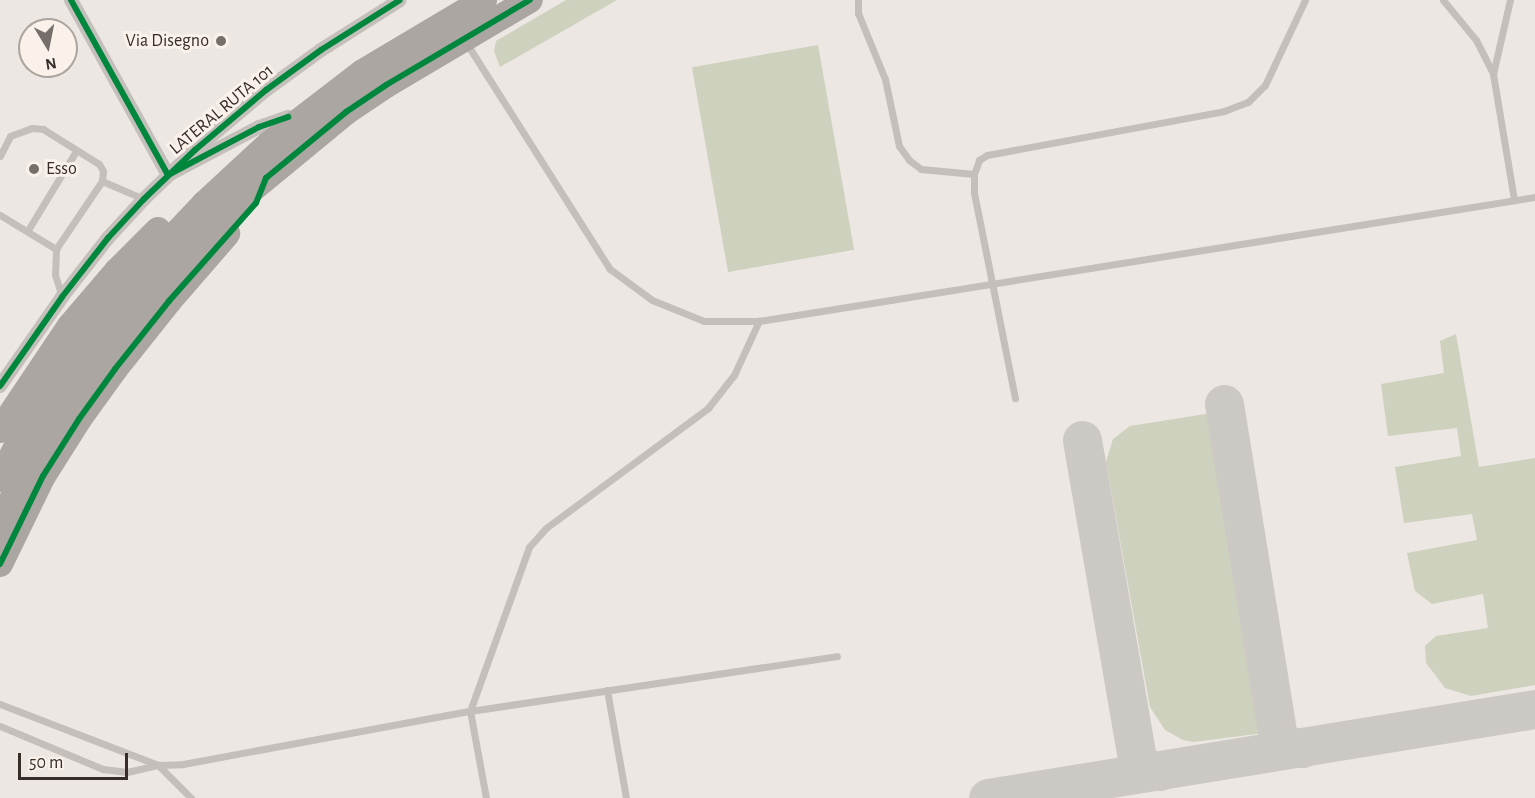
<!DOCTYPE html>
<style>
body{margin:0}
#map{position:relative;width:1535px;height:798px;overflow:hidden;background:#ece7e2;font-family:"Alegreya Sans",sans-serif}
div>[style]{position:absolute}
.green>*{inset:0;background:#ced1bd;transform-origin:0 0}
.taxiway>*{height:39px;margin:-19.5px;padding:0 19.5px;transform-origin:19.5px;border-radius:19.5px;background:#ccc8c4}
.lane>*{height:7px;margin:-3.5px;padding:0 3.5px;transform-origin:3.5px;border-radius:3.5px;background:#c5bfbb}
.street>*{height:14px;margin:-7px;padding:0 7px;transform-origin:7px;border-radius:7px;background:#c5bfbb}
.highway>*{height:26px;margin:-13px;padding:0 13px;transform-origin:13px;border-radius:13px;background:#aba6a1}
.cycleway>*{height:6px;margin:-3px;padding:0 3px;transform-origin:3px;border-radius:3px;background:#00873e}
.dots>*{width:16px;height:16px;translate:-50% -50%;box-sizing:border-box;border:3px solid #f9f1ea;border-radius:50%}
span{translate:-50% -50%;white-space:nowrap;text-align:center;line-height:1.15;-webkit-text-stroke:6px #f9f1ea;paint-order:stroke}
.poi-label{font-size:18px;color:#362d29}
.right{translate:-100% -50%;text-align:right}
.left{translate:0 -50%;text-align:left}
.street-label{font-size:18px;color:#362d29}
.north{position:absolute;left:18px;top:18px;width:60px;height:60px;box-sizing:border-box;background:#f9f1ea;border:2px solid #aba39d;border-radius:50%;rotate:170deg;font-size:16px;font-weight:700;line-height:24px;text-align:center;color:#362d29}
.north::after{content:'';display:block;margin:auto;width:21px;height:27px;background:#766e6a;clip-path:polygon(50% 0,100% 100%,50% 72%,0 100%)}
.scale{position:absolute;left:18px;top:753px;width:110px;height:27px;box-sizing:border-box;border:3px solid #362d29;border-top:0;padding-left:8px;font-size:18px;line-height:21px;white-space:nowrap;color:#362d29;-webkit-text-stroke:4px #f9f1ea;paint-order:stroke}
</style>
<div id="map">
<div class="green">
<i style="clip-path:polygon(566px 0,617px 0,500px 67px,494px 51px,496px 41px)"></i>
<i style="left:818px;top:45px;width:208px;height:128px;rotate:80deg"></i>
<i style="clip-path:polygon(1456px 334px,1479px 467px,1535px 458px,1535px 685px,1471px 696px,1445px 688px,1426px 663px,1425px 646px,1436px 636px,1488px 628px,1483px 594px,1432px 604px,1415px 591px,1407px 553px,1477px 540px,1472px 514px,1404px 523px,1395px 467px,1461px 456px,1457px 428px,1388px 436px,1381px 384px,1444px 373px,1440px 341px)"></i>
<i style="clip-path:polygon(1212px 413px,1264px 733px,1194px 742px,1183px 740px,1165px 730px,1150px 707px,1106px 462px,1113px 439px,1130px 426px)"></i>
</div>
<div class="taxiway">
<i style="left:1224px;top:404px;width:333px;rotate:80.8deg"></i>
<i style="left:1277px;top:733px;width:6px;rotate:72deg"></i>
<i style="left:1279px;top:739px;width:11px;rotate:41deg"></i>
<i style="left:1287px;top:746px;width:15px;rotate:8deg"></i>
<i style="left:1082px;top:440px;width:323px;rotate:80.2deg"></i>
<i style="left:1137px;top:758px;width:16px;rotate:50deg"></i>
<i style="left:1147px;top:770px;width:12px;rotate:5deg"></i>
<i style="left:988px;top:798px;width:554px;rotate:-9.24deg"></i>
</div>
<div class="lane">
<i style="left:858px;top:0;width:13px;rotate:90deg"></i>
<i style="left:858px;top:13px;width:71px;rotate:67.8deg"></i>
<i style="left:885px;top:79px;width:68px;rotate:78.2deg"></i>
<i style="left:899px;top:146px;width:17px;rotate:54deg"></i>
<i style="left:909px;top:160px;width:15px;rotate:37deg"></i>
<i style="left:921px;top:169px;width:53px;rotate:5.4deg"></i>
<i style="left:1443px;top:0;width:52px;rotate:50.5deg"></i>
<i style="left:1476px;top:40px;width:38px;rotate:63deg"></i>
<i style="left:1493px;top:74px;width:128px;rotate:80.5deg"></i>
<i style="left:467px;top:44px;width:267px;rotate:57.6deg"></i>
<i style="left:610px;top:269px;width:52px;rotate:36.4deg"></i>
<i style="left:652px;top:300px;width:56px;rotate:22deg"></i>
<i style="left:704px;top:321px;width:55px"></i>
<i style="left:759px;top:321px;width:786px;rotate:-9.08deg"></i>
<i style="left:1493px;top:74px;width:76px;rotate:-77.1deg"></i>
<i style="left:0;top:156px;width:22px;rotate:-63deg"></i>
<i style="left:10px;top:136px;width:23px;rotate:-20deg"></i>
<i style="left:32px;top:128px;width:11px;rotate:5deg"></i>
<i style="left:43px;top:129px;width:66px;rotate:32deg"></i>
<i style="left:99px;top:164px;width:8px;rotate:60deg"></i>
<i style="left:103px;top:171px;width:10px;rotate:96deg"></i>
<i style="left:102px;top:181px;width:82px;rotate:124.1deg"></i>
<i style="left:56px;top:249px;width:26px;rotate:92deg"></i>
<i style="left:55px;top:275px;width:23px;rotate:72deg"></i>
<i style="left:102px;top:181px;width:46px;rotate:23.2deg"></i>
<i style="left:0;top:215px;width:66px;rotate:31.3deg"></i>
<i style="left:28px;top:230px;width:92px;rotate:-58.7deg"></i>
<i style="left:1015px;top:398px;width:210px;rotate:-101.3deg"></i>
<i style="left:974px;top:192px;width:18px;rotate:-90deg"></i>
<i style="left:974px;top:174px;width:15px;rotate:-70deg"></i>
<i style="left:979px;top:160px;width:9px;rotate:-32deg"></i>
<i style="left:987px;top:155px;width:241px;rotate:-10.5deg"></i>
<i style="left:1224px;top:111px;width:26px;rotate:-21deg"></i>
<i style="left:1248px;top:102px;width:24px;rotate:-45deg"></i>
<i style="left:1265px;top:85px;width:94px;rotate:-64.8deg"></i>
<i style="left:607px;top:690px;width:110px;rotate:80deg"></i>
<i style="left:0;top:704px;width:169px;rotate:21.1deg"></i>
<i style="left:158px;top:765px;width:25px;rotate:-2deg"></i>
<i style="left:183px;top:764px;width:292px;rotate:-10.5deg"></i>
<i style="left:470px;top:711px;width:371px;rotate:-8.5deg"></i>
<i style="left:0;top:726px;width:112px;rotate:22.7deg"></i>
<i style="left:103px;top:769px;width:24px;rotate:7deg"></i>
<i style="left:127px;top:772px;width:32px;rotate:-13deg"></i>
<i style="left:158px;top:765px;width:47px;rotate:45deg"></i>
<i style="left:486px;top:798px;width:88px;rotate:-100.4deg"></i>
<i style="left:470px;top:711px;width:174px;rotate:-70.2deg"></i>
<i style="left:529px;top:547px;width:25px;rotate:-48deg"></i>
<i style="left:546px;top:528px;width:202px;rotate:-36.5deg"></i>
<i style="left:708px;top:408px;width:42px;rotate:-51.8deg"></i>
<i style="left:734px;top:375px;width:60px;rotate:-65.2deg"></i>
</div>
<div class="street">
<i style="left:71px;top:0;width:200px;rotate:61deg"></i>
<i style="left:168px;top:175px;width:103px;rotate:-27.8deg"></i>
<i style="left:259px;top:127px;width:31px;rotate:-19deg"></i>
<i style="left:0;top:386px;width:108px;rotate:-55.1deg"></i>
<i style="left:62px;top:297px;width:75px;rotate:-52.1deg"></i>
<i style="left:108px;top:238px;width:53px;rotate:-47.3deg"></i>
<i style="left:144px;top:199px;width:71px;rotate:-43.9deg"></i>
<i style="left:195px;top:150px;width:93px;rotate:-40.2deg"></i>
<i style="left:266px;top:90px;width:68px;rotate:-36deg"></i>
<i style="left:321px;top:50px;width:93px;rotate:-32.3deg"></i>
</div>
<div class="highway">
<i style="left:0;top:430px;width:125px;rotate:-56.1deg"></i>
<i style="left:70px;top:326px;width:72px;rotate:-49.5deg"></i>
<i style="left:117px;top:271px;width:58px;rotate:-45deg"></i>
<i style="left:0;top:479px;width:48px;rotate:-62.9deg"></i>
<i style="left:22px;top:436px;width:127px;rotate:-55.6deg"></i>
<i style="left:94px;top:331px;width:98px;rotate:-50.8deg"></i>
<i style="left:156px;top:255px;width:70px;rotate:-46.7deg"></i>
<i style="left:204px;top:204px;width:88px;rotate:-42.7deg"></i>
<i style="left:269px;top:144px;width:118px;rotate:-37.5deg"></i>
<i style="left:363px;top:72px;width:141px;rotate:-30.8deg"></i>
<i style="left:0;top:524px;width:41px;rotate:-64.1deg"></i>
<i style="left:18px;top:487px;width:100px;rotate:-59.3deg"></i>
<i style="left:69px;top:401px;width:109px;rotate:-53.5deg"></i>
<i style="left:134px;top:313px;width:98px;rotate:-48.3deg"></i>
<i style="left:199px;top:240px;width:62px;rotate:-44.3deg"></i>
<i style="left:243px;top:197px;width:134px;rotate:-39.5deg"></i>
<i style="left:346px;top:112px;width:48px;rotate:-34deg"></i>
<i style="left:386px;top:85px;width:167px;rotate:-30.6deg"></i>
<i style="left:0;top:564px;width:98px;rotate:-64deg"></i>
<i style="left:43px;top:476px;width:67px;rotate:-57.7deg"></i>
<i style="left:79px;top:419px;width:62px;rotate:-54.2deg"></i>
<i style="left:115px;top:369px;width:87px;rotate:-51.5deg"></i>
<i style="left:169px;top:301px;width:89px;rotate:-49.1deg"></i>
</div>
<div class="cycleway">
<i style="left:71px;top:0;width:200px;rotate:61deg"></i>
<i style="left:168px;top:175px;width:103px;rotate:-27.8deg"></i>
<i style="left:259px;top:127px;width:31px;rotate:-19deg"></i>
<i style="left:0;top:386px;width:108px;rotate:-55.1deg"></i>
<i style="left:62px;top:297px;width:75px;rotate:-52.1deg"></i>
<i style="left:108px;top:238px;width:53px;rotate:-47.3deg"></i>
<i style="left:144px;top:199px;width:71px;rotate:-43.9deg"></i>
<i style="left:195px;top:150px;width:93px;rotate:-40.2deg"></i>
<i style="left:266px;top:90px;width:68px;rotate:-36deg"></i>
<i style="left:321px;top:50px;width:93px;rotate:-32.3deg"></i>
<i style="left:0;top:564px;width:98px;rotate:-64deg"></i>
<i style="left:43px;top:476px;width:67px;rotate:-57.7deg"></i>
<i style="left:79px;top:419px;width:62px;rotate:-54.2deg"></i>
<i style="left:115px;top:369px;width:87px;rotate:-51.5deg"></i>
<i style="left:169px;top:301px;width:131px;rotate:-48.4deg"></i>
<i style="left:256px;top:203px;width:27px;rotate:-68deg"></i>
<i style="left:266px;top:178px;width:104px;rotate:-39.5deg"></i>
<i style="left:346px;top:112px;width:48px;rotate:-34deg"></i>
<i style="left:386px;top:85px;width:167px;rotate:-30.6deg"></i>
</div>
<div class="dots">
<i style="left:221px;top:41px;background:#766e6a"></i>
<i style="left:34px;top:169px;background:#766e6a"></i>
</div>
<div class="poi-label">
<span class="right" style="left:209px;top:41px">Via Disegno</span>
<span class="left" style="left:46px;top:169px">Esso</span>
</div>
<div class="street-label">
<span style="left:222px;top:110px;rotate:-40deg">LATERAL RUTA 101</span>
</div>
<div class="north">N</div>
<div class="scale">50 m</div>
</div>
